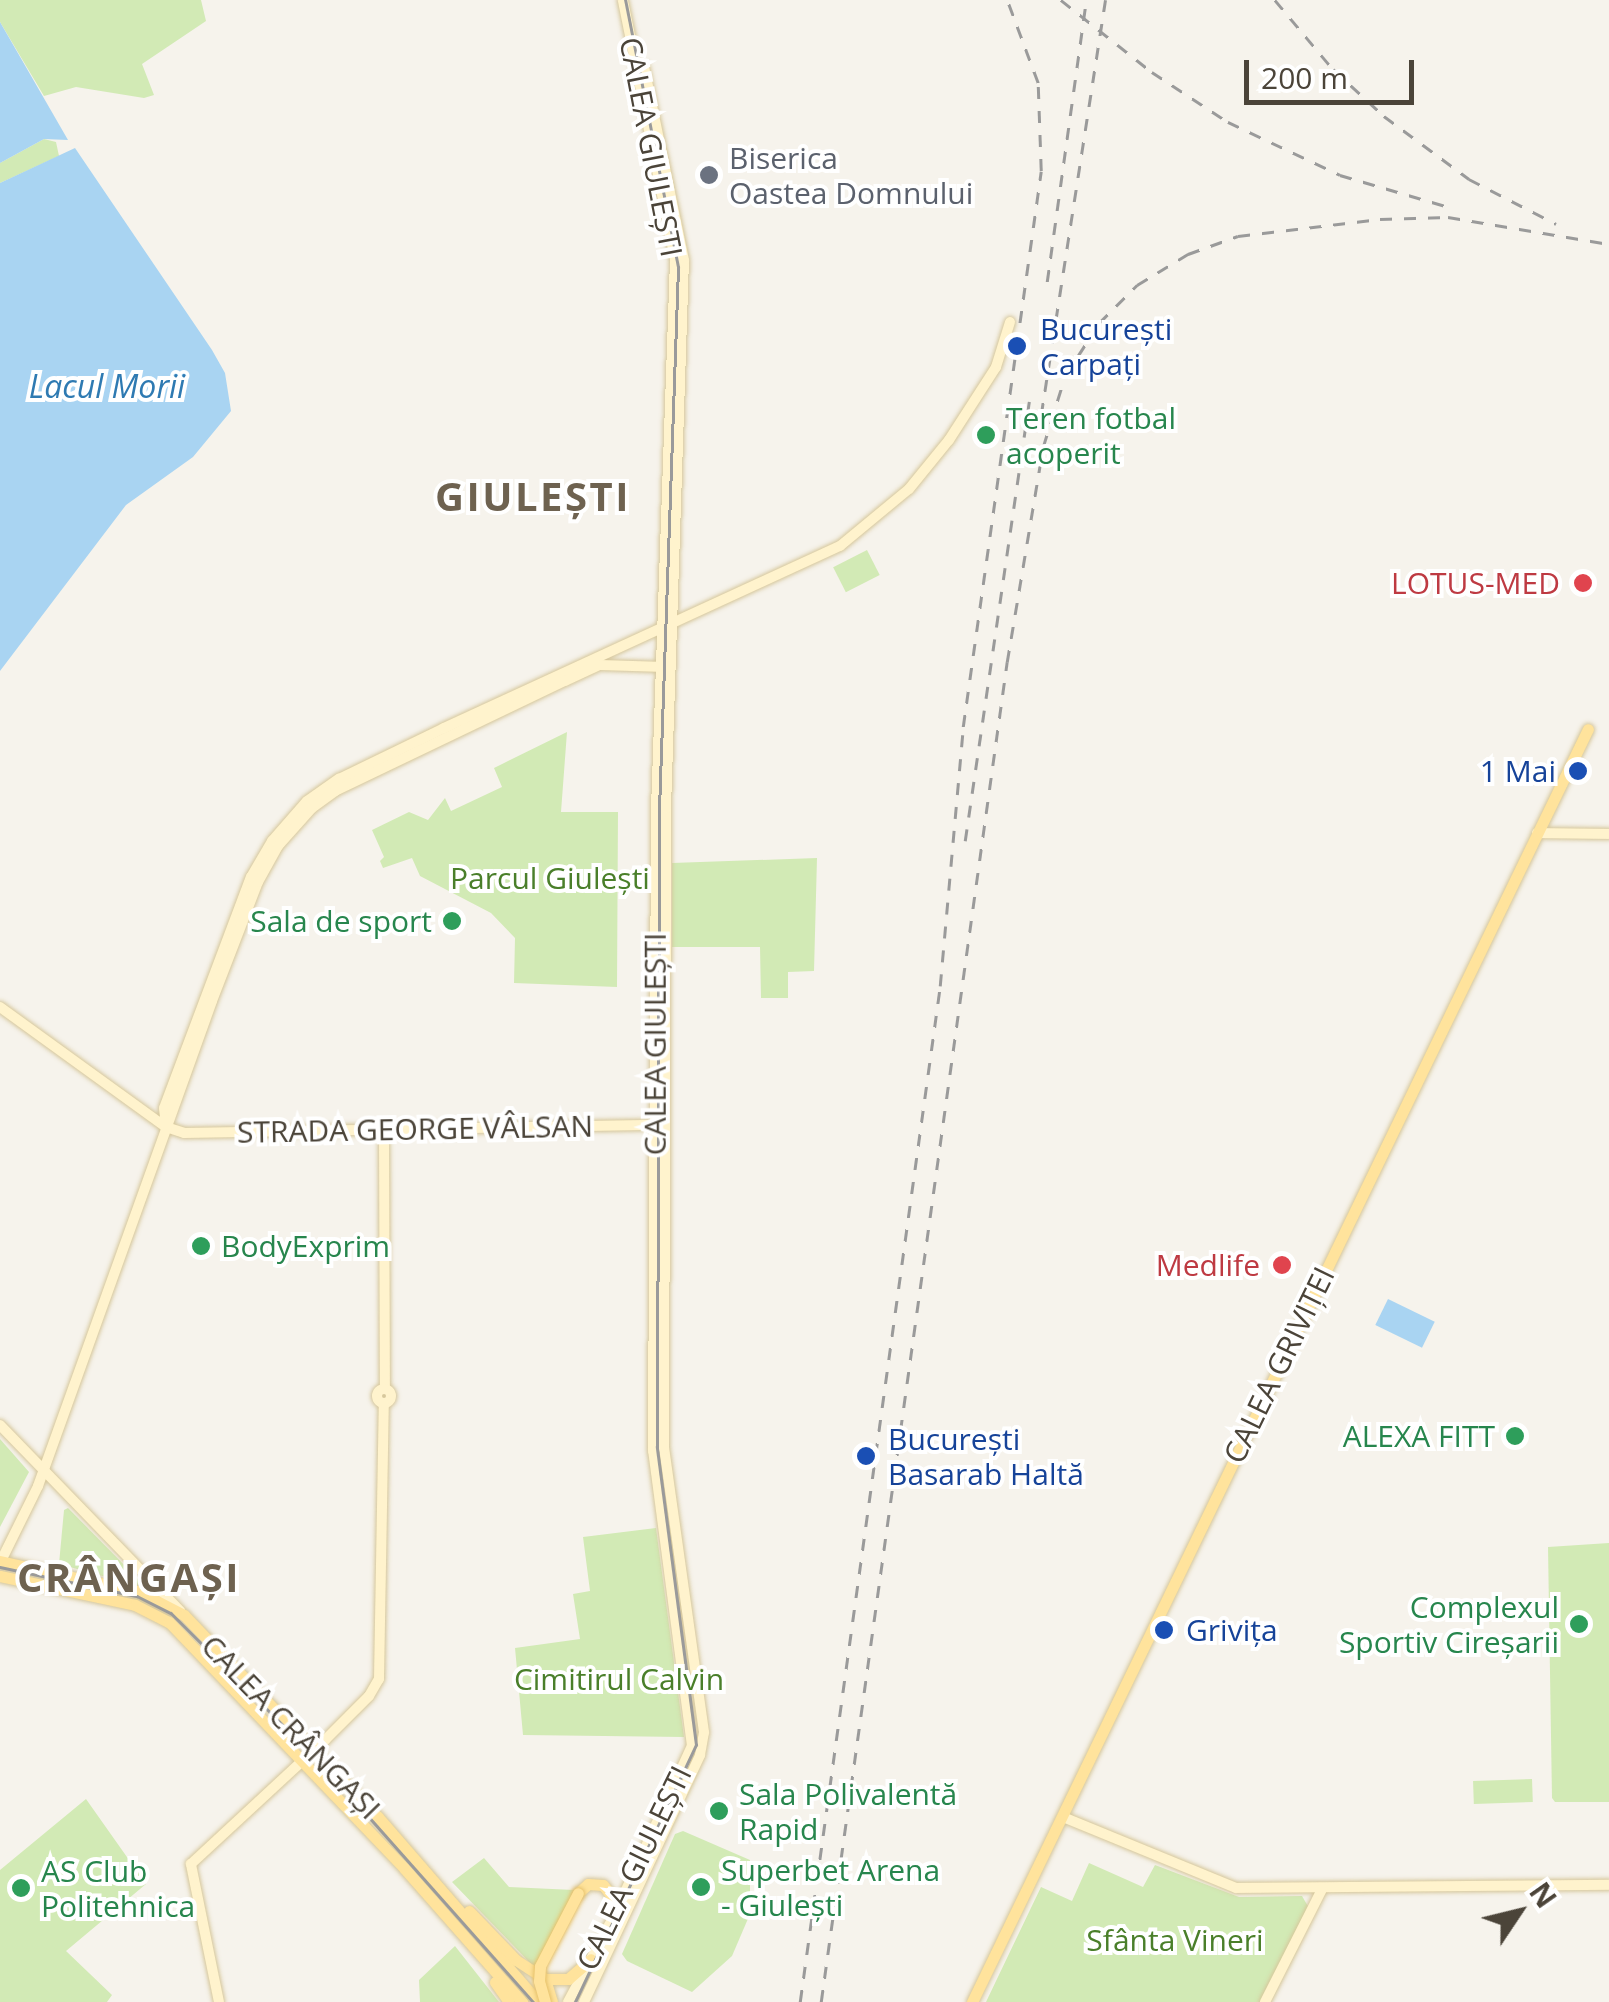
<!DOCTYPE html>
<meta charset="utf-8">
<style>
body{margin:0}
#map{position:relative;width:1609px;height:2002px;overflow:hidden;background:#f6f3ec;font-family:"Open Sans",sans-serif}
div>[style]{position:absolute}
.green>*{inset:0;background:#d2eab5;transform-origin:0 0}
.water>*{inset:0;background:#a9d4f2;transform-origin:0 0}
.roads{filter:drop-shadow(0 0 2px #d6c79b) drop-shadow(0 0 2px #d6c79b)}
.secondary>*{height:10px;margin:-5px;padding:0 5px;transform-origin:5px;border-radius:5px;background:#fff3cd}
.secondary>.ring{margin:-5px;padding:0;box-sizing:content-box;background:none;border:10px solid #fff3cd;border-radius:50%}
.primary>*{height:11px;margin:-5.5px;padding:0 5.5px;transform-origin:5.5px;border-radius:5.5px;background:#ffe39c}
.tram>*{height:2.5px;margin:-1.25px;padding:0 1.25px;transform-origin:1.25px;border-radius:1.25px;background:#9a9a9a}
.rail>*{height:2.5px;margin-top:-1.25px;transform-origin:0;background:repeating-linear-gradient(90deg,#9a9a9a 0 12px,transparent 0 24px)}
.bridges{filter:drop-shadow(0 0 2px #e6c16a) drop-shadow(0 0 2px #e6c16a)}
.primary-bridge>*{height:11px;margin:-5.5px;padding:0 5.5px;transform-origin:5.5px;border-radius:5.5px;background:#ffe39c}
.dots>*{width:28px;height:28px;translate:-50% -50%;box-sizing:border-box;border:5px solid #fff;border-radius:50%}
span{translate:-50% -50%;white-space:nowrap;text-align:center;line-height:1.15;-webkit-text-stroke:8px #fff;paint-order:stroke}
.street-label{font-size:30px;color:#4b4439}
.worship-label{font-size:30px;color:#5b616d}
.left{translate:0 -50%;text-align:left}
.transit-label{font-size:30px;color:#164399}
.right{translate:-100% -50%;text-align:right}
.leisure-label{font-size:30px;color:#27864d}
.health-label{font-size:30px;color:#be3a42}
.park-label{font-size:30px;color:#4a7f2a}
.water-label{font-size:32px;color:#2e7ab2;font-style:italic}
.district-label{font-size:40px;color:#6e6250;font-weight:700;letter-spacing:2.5px}
.north{position:absolute;left:1469px;top:1862px;width:100px;height:100px;-webkit-text-stroke:8px #fff;paint-order:stroke;rotate:55deg;font-size:28px;font-weight:700;line-height:40px;text-align:center;color:#4b4439}
.north::after{content:'';display:block;margin:auto;width:35px;height:45px;background:#4b4439;clip-path:polygon(50% 0,100% 100%,50% 72%,0 100%)}
.scale{position:absolute;left:1244px;top:60px;width:170px;height:45px;box-sizing:border-box;border:5px solid #4b4439;border-top:0;padding-left:12px;font-size:30px;line-height:35px;white-space:nowrap;color:#4b4439;-webkit-text-stroke:8px #fff;paint-order:stroke}
</style>
<div id="map">
<div class="green">
<i style="clip-path:polygon(0 0,201px 0,206px 21px,142px 64px,154px 95px,144px 98px,76px 87px,44px 96px,0 22px)"></i>
<i style="clip-path:polygon(44px 139px,56px 142px,59px 156px,0 183px,0 163px)"></i>
<i style="left:867px;top:550px;width:28px;height:38px;rotate:63deg"></i>
<i style="clip-path:polygon(567px 732px,561px 812px,618px 812px,617px 987px,514px 983px,515px 938px,491px 913px,420px 876px,412px 858px,383px 868px,380px 861px,384px 857px,372px 830px,409px 812px,428px 820px,445px 798px,451px 811px,502px 787px,494px 768px)"></i>
<i style="clip-path:polygon(817px 858px,814px 971px,788px 972px,788px 998px,761px 998px,760px 947px,672px 947px,672px 863px)"></i>
<i style="clip-path:polygon(0 1439px,29px 1472px,0 1527px)"></i>
<i style="clip-path:polygon(68px 1508px,142px 1583px,142px 1587px,59px 1564px,64px 1510px)"></i>
<i style="clip-path:polygon(656px 1528px,684px 1737px,523px 1735px,515px 1648px,580px 1639px,573px 1594px,590px 1591px,583px 1537px)"></i>
<i style="clip-path:polygon(1609px 1543px,1609px 1802px,1555px 1802px,1552px 1798px,1548px 1547px)"></i>
<i style="left:1532px;top:1779px;width:23px;height:59px;rotate:88deg"></i>
<i style="clip-path:polygon(86px 1799px,146px 1884px,66px 1951px,112px 1995px,107px 2002px,0 2002px,0 1870px)"></i>
<i style="clip-path:polygon(683px 1831px,750px 1860px,750px 1914px,732px 1956px,692px 1992px,627px 1961px,622px 1954px,675px 1834px)"></i>
<i style="clip-path:polygon(484px 1858px,509px 1887px,574px 1890px,536px 1969px,452px 1882px)"></i>
<i style="clip-path:polygon(1089px 1863px,1143px 1887px,1155px 1865px,1239px 1897px,1302px 1896px,1309px 1908px,1262px 2002px,986px 2002px,1041px 1887px,1072px 1901px)"></i>
<i style="clip-path:polygon(455px 1946px,499px 2002px,420px 2002px,419px 1980px)"></i>
</div>
<div class="water">
<i style="clip-path:polygon(0 22px,68px 140px,44px 139px,0 163px)"></i>
<i style="clip-path:polygon(75px 148px,212px 350px,225px 373px,231px 411px,193px 457px,126px 505px,0 671px,0 183px)"></i>
<i style="left:1388px;top:1299px;width:52px;height:29px;rotate:26deg"></i>
</div>
<div class="roads">
<div class="secondary">
<i style="left:1537px;top:833px;width:72px;rotate:0.8deg"></i>
<i style="left:0;top:1007px;width:205px;rotate:35.9deg"></i>
<i style="left:166px;top:1127px;width:19px;rotate:18deg"></i>
<i style="left:184px;top:1133px;width:475px;rotate:-1deg"></i>
<i style="left:166px;top:1127px;width:19px;rotate:-96deg"></i>
<i style="left:164px;top:1108px;width:247px;rotate:-69.4deg"></i>
<i style="left:251px;top:877px;width:42px;rotate:-59.7deg"></i>
<i style="left:272px;top:841px;width:53px;rotate:-48.8deg"></i>
<i style="left:307px;top:801px;width:39px;rotate:-35deg"></i>
<i style="left:339px;top:779px;width:117px;rotate:-25.9deg"></i>
<i style="left:444px;top:728px;width:436px;rotate:-24.7deg"></i>
<i style="left:840px;top:546px;width:89px;rotate:-39.6deg"></i>
<i style="left:909px;top:489px;width:63px;rotate:-50.8deg"></i>
<i style="left:949px;top:440px;width:87px;rotate:-57.2deg"></i>
<i style="left:996px;top:367px;width:47px;rotate:-72.7deg"></i>
<i style="left:384px;top:1129px;width:260px;rotate:89.8deg"></i>
<i class="ring" style="left:377px;top:1389px;width:4px;height:4px"></i>
<i style="left:0;top:1425px;width:259px;rotate:45.9deg"></i>
<i style="left:0;top:1563px;width:86px;rotate:-63.7deg"></i>
<i style="left:38px;top:1486px;width:515px;rotate:-70.26deg"></i>
<i style="left:212px;top:1001px;width:128px;rotate:-68.9deg"></i>
<i style="left:258px;top:882px;width:41px;rotate:-60.9deg"></i>
<i style="left:278px;top:846px;width:51px;rotate:-48.2deg"></i>
<i style="left:312px;top:808px;width:29px;rotate:-36deg"></i>
<i style="left:335px;top:791px;width:255px;rotate:-25.6deg"></i>
<i style="left:565px;top:681px;width:38px;rotate:-25deg"></i>
<i style="left:600px;top:665px;width:65px;rotate:1.8deg"></i>
<i style="left:1063px;top:1817px;width:187px;rotate:22.3deg"></i>
<i style="left:1236px;top:1888px;width:373px;rotate:-0.5deg"></i>
<i style="left:219px;top:2002px;width:141px;rotate:-101.5deg"></i>
<i style="left:191px;top:1864px;width:183px;rotate:-42.8deg"></i>
<i style="left:325px;top:1740px;width:62px;rotate:-45deg"></i>
<i style="left:369px;top:1696px;width:20px;rotate:-60deg"></i>
<i style="left:379px;top:1679px;width:275px;rotate:-89deg"></i>
<i style="left:568px;top:2002px;width:98px;rotate:-61.9deg"></i>
<i style="left:614px;top:1916px;width:187px;rotate:-65.4deg"></i>
<i style="left:692px;top:1746px;width:298px;rotate:-97.5deg"></i>
<i style="left:653px;top:1451px;width:642px;rotate:-89.73deg"></i>
<i style="left:656px;top:809px;width:550px;rotate:-88.02deg"></i>
<i style="left:675px;top:259px;width:264px;rotate:-101.4deg"></i>
<i style="left:584px;top:2002px;width:273px;rotate:-64.8deg"></i>
<i style="left:700px;top:1755px;width:23px;rotate:-80deg"></i>
<i style="left:704px;top:1732px;width:286px;rotate:-98deg"></i>
<i style="left:664px;top:1449px;width:641px;rotate:-89.82deg"></i>
<i style="left:666px;top:808px;width:548px;rotate:-88.12deg"></i>
<i style="left:684px;top:260px;width:197px;rotate:-101.7deg"></i>
<i style="left:1265px;top:2002px;width:127px;rotate:-63.2deg"></i>
</div>
<div class="primary">
<i style="left:0;top:1561px;width:140px;rotate:12.4deg"></i>
<i style="left:137px;top:1591px;width:53px;rotate:27.1deg"></i>
<i style="left:184px;top:1615px;width:280px;rotate:46.2deg"></i>
<i style="left:378px;top:1817px;width:245px;rotate:49.1deg"></i>
<i style="left:0;top:1576px;width:138px;rotate:12.1deg"></i>
<i style="left:135px;top:1605px;width:38px;rotate:27deg"></i>
<i style="left:169px;top:1622px;width:340px;rotate:46.3deg"></i>
<i style="left:404px;top:1868px;width:179px;rotate:48.6deg"></i>
<i style="left:578px;top:1893px;width:13px;rotate:-42deg"></i>
<i style="left:588px;top:1884px;width:15px;rotate:4deg"></i>
<i style="left:603px;top:1885px;width:16px;rotate:52deg"></i>
<i style="left:613px;top:1898px;width:18px;rotate:87deg"></i>
<i style="left:469px;top:1911px;width:68px;rotate:46.2deg"></i>
<i style="left:516px;top:1960px;width:35px;rotate:33deg"></i>
<i style="left:545px;top:1979px;width:23px"></i>
<i style="left:568px;top:1979px;width:30px;rotate:-41deg"></i>
<i style="left:545px;top:1979px;width:24px;rotate:73deg"></i>
<i style="left:495px;top:1982px;width:24px;rotate:55deg"></i>
<i style="left:972px;top:2002px;width:1414px;rotate:-64.18deg"></i>
</div>
</div>
<div class="tram">
<i style="left:0;top:1567px;width:140px;rotate:12deg"></i>
<i style="left:137px;top:1596px;width:38px;rotate:27deg"></i>
<i style="left:171px;top:1613px;width:214px;rotate:45deg"></i>
<i style="left:322px;top:1764px;width:318px;rotate:48.4deg"></i>
<i style="left:575px;top:2002px;width:284px;rotate:-64.8deg"></i>
<i style="left:696px;top:1745px;width:300px;rotate:-97.5deg"></i>
<i style="left:657px;top:1448px;width:639px;rotate:-89.82deg"></i>
<i style="left:659px;top:809px;width:542px;rotate:-87.99deg"></i>
<i style="left:678px;top:267px;width:272px;rotate:-101.2deg"></i>
</div>
<div class="rail">
<i style="left:1061px;top:0;width:116px;rotate:38.4deg"></i>
<i style="left:1152px;top:72px;width:91px;rotate:33.3deg"></i>
<i style="left:1228px;top:122px;width:124px;rotate:25.3deg"></i>
<i style="left:1340px;top:175px;width:117px;rotate:16.4deg"></i>
<i style="left:1275px;top:0;width:90px;rotate:50deg"></i>
<i style="left:1333px;top:69px;width:69px;rotate:42.7deg"></i>
<i style="left:1384px;top:116px;width:106px;rotate:36.5deg"></i>
<i style="left:1469px;top:179px;width:98px;rotate:27.3deg"></i>
<i style="left:1047px;top:282px;width:285px;rotate:-82.1deg"></i>
<i style="left:1041px;top:415px;width:420px;rotate:-81.2deg"></i>
<i style="left:965px;top:841px;width:455px;rotate:-81.7deg"></i>
<i style="left:800px;top:2002px;width:1026px;rotate:-82.15deg"></i>
<i style="left:940px;top:986px;width:260px;rotate:-84.9deg"></i>
<i style="left:963px;top:727px;width:561px;rotate:-82.01deg"></i>
<i style="left:1041px;top:171px;width:88px;rotate:-92deg"></i>
<i style="left:1038px;top:83px;width:89px;rotate:-110.5deg"></i>
<i style="left:821px;top:2002px;width:1353px;rotate:-82.1deg"></i>
<i style="left:1007px;top:662px;width:218px;rotate:-80.5deg"></i>
<i style="left:1043px;top:447px;width:74px;rotate:-72.8deg"></i>
<i style="left:1065px;top:376px;width:63px;rotate:-57.3deg"></i>
<i style="left:1099px;top:323px;width:54px;rotate:-45deg"></i>
<i style="left:1137px;top:285px;width:60px;rotate:-31.3deg"></i>
<i style="left:1188px;top:254px;width:53px;rotate:-19.8deg"></i>
<i style="left:1238px;top:236px;width:143px;rotate:-6.8deg"></i>
<i style="left:1380px;top:219px;width:68px;rotate:-1.7deg"></i>
<i style="left:1448px;top:217px;width:163px;rotate:9.5deg"></i>
</div>
<div class="bridges">
<div class="primary-bridge">
<i style="left:545px;top:2002px;width:22px;rotate:-106deg"></i>
<i style="left:539px;top:1981px;width:15px;rotate:-86deg"></i>
<i style="left:540px;top:1966px;width:82px;rotate:-62.5deg"></i>
</div>
</div>
<div class="dots">
<i style="left:709px;top:175px;background:#6b7280"></i>
<i style="left:1017px;top:346px;background:#1a4fb4"></i>
<i style="left:986px;top:435px;background:#2e9e5b"></i>
<i style="left:1583px;top:583px;background:#e0444e"></i>
<i style="left:1578px;top:771px;background:#1a4fb4"></i>
<i style="left:452px;top:921px;background:#2e9e5b"></i>
<i style="left:201px;top:1246px;background:#2e9e5b"></i>
<i style="left:1282px;top:1265px;background:#e0444e"></i>
<i style="left:1515px;top:1436px;background:#2e9e5b"></i>
<i style="left:866px;top:1456px;background:#1a4fb4"></i>
<i style="left:1579px;top:1624px;background:#2e9e5b"></i>
<i style="left:1164px;top:1630px;background:#1a4fb4"></i>
<i style="left:719px;top:1811px;background:#2e9e5b"></i>
<i style="left:701px;top:1887px;background:#2e9e5b"></i>
<i style="left:21px;top:1888px;background:#2e9e5b"></i>
</div>
<div class="street-label">
<span style="left:651px;top:147px;rotate:79deg">CALEA GIULEȘTI</span>
<span style="left:655px;top:1044px;rotate:-90deg">CALEA GIULEȘTI</span>
<span style="left:415px;top:1129px;rotate:-1deg">STRADA GEORGE VÂLSAN</span>
<span style="left:1279px;top:1365px;rotate:-64deg">CALEA GRIVIȚEI</span>
<span style="left:291px;top:1727px;rotate:46deg">CALEA CRÂNGAȘI</span>
<span style="left:634px;top:1868px;rotate:-64deg">CALEA GIULEȘTI</span>
</div>
<div class="worship-label">
<span class="left" style="left:729px;top:175px">Biserica<br>Oastea Domnului</span>
</div>
<div class="transit-label">
<span class="left" style="left:1040px;top:346px">București<br>Carpați</span>
<span class="right" style="left:1556px;top:771px">1 Mai</span>
<span class="left" style="left:888px;top:1456px">București<br>Basarab Haltă</span>
<span class="left" style="left:1186px;top:1630px">Grivița</span>
</div>
<div class="leisure-label">
<span class="left" style="left:1006px;top:435px">Teren fotbal<br>acoperit</span>
<span class="right" style="left:432px;top:921px">Sala de sport</span>
<span class="left" style="left:221px;top:1246px">BodyExprim</span>
<span class="right" style="left:1495px;top:1436px">ALEXA FITT</span>
<span class="right" style="left:1559px;top:1624px">Complexul<br>Sportiv Cireșarii</span>
<span class="left" style="left:739px;top:1811px">Sala Polivalentă<br>Rapid</span>
<span class="left" style="left:721px;top:1887px">Superbet Arena<br>- Giulești</span>
<span class="left" style="left:41px;top:1888px">AS Club<br>Politehnica</span>
</div>
<div class="health-label">
<span class="right" style="left:1560px;top:583px">LOTUS-MED</span>
<span class="right" style="left:1260px;top:1265px">Medlife</span>
</div>
<div class="park-label">
<span style="left:550px;top:878px">Parcul Giulești</span>
<span style="left:619px;top:1679px">Cimitirul Calvin</span>
<span style="left:1175px;top:1940px">Sfânta Vineri</span>
</div>
<div class="water-label">
<span style="left:107px;top:386px">Lacul Morii</span>
</div>
<div class="district-label">
<span style="left:533px;top:496px">GIULEȘTI</span>
<span style="left:129px;top:1577px">CRÂNGAȘI</span>
</div>
<div class="north">N</div>
<div class="scale">200 m</div>
</div>
